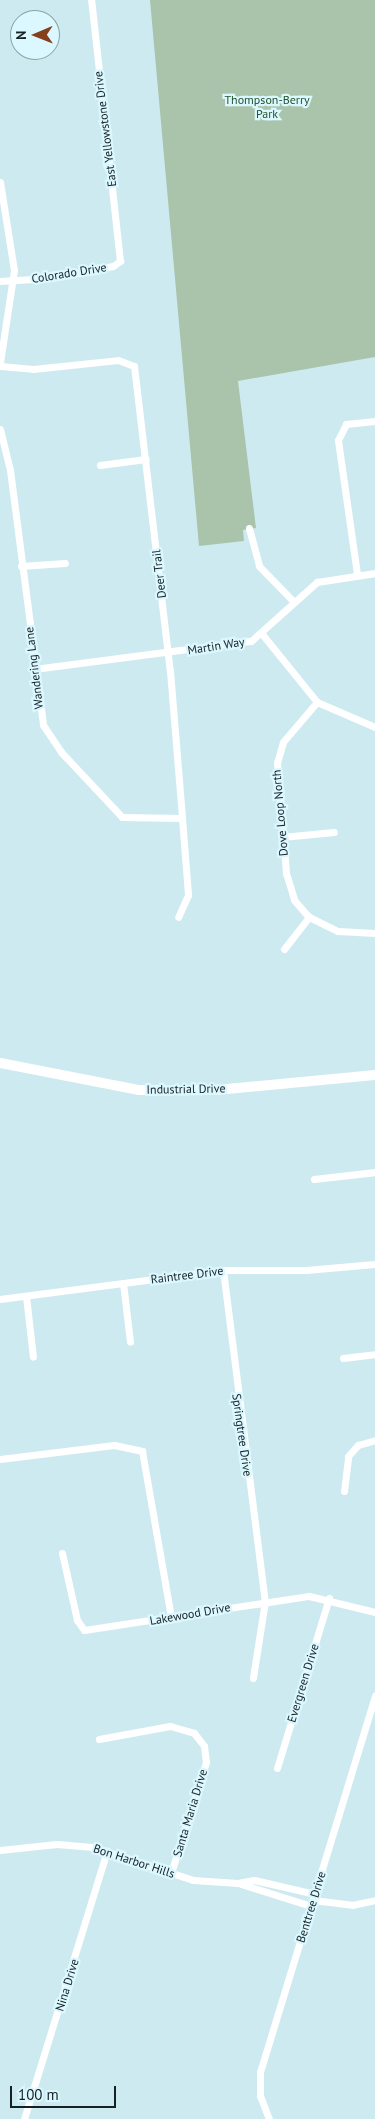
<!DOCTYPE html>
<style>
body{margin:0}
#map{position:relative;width:375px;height:2119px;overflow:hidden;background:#ceeaf1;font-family:"PT Sans",sans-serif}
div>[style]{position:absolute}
.green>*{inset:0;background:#aac4ac}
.street>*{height:7px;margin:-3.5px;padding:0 3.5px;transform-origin:3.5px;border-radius:3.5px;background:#fff}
.secondary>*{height:10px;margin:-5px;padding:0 5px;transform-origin:5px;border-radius:5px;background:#fff}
span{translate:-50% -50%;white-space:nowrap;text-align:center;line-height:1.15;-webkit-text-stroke:4.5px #dbf7ff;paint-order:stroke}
.park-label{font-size:12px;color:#24542c}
.street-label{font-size:12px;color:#162123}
.north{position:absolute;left:10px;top:10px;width:50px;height:50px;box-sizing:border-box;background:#dbf7ff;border:1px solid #8ca1a7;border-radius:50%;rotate:269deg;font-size:14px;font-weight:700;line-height:20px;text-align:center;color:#162123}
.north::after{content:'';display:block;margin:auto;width:18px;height:22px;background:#863f1d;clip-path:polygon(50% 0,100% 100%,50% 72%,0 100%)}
.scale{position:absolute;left:10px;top:2086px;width:106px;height:22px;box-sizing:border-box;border:2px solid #162123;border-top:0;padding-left:6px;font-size:15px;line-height:18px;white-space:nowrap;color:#162123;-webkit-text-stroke:4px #dbf7ff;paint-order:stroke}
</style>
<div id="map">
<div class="green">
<i style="clip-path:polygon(150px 0,375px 0,375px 357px,238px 381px,256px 528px,243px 530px,244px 541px,199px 546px)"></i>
</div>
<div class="street">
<i style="left:0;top:182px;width:89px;rotate:81deg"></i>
<i style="left:14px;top:270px;width:94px;rotate:98.6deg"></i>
<i style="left:0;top:281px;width:51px;rotate:-3.4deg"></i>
<i style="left:51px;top:278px;width:63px;rotate:-11deg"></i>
<i style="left:113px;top:266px;width:9px;rotate:-36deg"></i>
<i style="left:120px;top:261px;width:263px;rotate:-96.3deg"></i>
<i style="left:0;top:366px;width:33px;rotate:5deg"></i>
<i style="left:33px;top:369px;width:85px;rotate:-6deg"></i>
<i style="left:118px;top:360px;width:17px;rotate:21deg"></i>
<i style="left:134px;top:366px;width:307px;rotate:83.3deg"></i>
<i style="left:170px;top:671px;width:147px;rotate:85.3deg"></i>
<i style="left:182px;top:818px;width:77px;rotate:85.5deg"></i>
<i style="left:188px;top:895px;width:24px;rotate:114deg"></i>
<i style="left:0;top:429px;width:42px;rotate:76.3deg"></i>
<i style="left:10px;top:470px;width:257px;rotate:82.6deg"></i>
<i style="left:43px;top:725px;width:32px;rotate:56deg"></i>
<i style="left:61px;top:752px;width:89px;rotate:46.8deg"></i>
<i style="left:122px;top:817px;width:60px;rotate:1deg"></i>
<i style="left:100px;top:465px;width:46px;rotate:-7.4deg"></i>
<i style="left:249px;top:528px;width:39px;rotate:75deg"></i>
<i style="left:259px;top:566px;width:50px;rotate:45.8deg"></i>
<i style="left:21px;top:566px;width:44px;rotate:-3.9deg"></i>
<i style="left:357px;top:574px;width:135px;rotate:-98.1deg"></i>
<i style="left:338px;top:440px;width:18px;rotate:-63deg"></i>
<i style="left:346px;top:424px;width:29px;rotate:-6deg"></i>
<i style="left:262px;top:634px;width:87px;rotate:51deg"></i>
<i style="left:317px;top:702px;width:63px;rotate:23.3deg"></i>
<i style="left:34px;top:669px;width:219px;rotate:-7.4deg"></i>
<i style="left:251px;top:641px;width:89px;rotate:-41.8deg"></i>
<i style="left:317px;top:582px;width:59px;rotate:-8.8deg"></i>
<i style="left:317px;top:702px;width:52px;rotate:130.4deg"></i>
<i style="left:283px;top:742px;width:22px;rotate:106deg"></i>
<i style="left:277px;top:763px;width:110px;rotate:85.3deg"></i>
<i style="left:286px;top:873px;width:28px;rotate:73deg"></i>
<i style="left:294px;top:900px;width:23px;rotate:49deg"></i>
<i style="left:309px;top:917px;width:32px;rotate:26deg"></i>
<i style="left:338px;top:931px;width:37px;rotate:3deg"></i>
<i style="left:282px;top:837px;width:52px;rotate:-5.5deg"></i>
<i style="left:284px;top:949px;width:41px;rotate:-52deg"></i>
<i style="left:314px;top:1179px;width:61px;rotate:-6.5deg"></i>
<i style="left:223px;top:1270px;width:334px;rotate:82.8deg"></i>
<i style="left:265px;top:1601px;width:78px;rotate:98.9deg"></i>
<i style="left:123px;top:1283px;width:59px;rotate:83.2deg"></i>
<i style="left:26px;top:1296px;width:61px;rotate:83.5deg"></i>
<i style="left:0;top:1299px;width:225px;rotate:-7.4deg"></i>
<i style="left:223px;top:1270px;width:83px"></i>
<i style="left:306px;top:1270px;width:69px;rotate:-5deg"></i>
<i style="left:343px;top:1358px;width:32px;rotate:-7deg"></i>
<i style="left:0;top:1459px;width:115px;rotate:-7deg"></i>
<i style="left:114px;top:1445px;width:29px;rotate:12deg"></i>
<i style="left:142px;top:1451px;width:169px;rotate:80.1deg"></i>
<i style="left:344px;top:1491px;width:35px;rotate:-83deg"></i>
<i style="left:348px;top:1456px;width:15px;rotate:-48deg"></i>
<i style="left:358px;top:1445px;width:18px;rotate:-16deg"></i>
<i style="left:62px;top:1553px;width:69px;rotate:77.4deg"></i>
<i style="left:77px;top:1620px;width:12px;rotate:55deg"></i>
<i style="left:84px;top:1630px;width:228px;rotate:-8.6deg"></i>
<i style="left:309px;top:1596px;width:68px;rotate:13.6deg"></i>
<i style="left:99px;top:1739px;width:72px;rotate:-10.4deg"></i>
<i style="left:170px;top:1726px;width:25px;rotate:16deg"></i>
<i style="left:194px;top:1733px;width:16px;rotate:52deg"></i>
<i style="left:204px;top:1746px;width:16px;rotate:83deg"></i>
<i style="left:206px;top:1762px;width:116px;rotate:107.5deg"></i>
<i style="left:277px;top:1768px;width:178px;rotate:-73deg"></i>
<i style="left:0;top:1850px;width:57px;rotate:-6deg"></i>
<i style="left:57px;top:1844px;width:35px;rotate:5deg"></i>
<i style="left:92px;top:1847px;width:106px;rotate:18.1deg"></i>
<i style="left:193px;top:1880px;width:45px;rotate:3.8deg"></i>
<i style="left:238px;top:1883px;width:77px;rotate:17.5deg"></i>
<i style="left:238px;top:1883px;width:16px;rotate:-11deg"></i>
<i style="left:254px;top:1880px;width:63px;rotate:12.9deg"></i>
<i style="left:313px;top:1900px;width:39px;rotate:7deg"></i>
<i style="left:352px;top:1905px;width:24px;rotate:-12deg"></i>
<i style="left:24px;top:2119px;width:281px;rotate:-72.8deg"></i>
<i style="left:269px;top:2119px;width:25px;rotate:-111deg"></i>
<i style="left:260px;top:2096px;width:24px;rotate:-90deg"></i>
<i style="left:260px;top:2072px;width:394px;rotate:-73deg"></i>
</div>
<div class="secondary">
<i style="left:0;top:1063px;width:142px;rotate:11deg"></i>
<i style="left:139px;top:1090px;width:77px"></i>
<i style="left:216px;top:1090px;width:160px;rotate:-5.4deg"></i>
</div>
<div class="park-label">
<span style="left:267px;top:107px">Thompson-Berry<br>Park</span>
</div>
<div class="street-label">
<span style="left:105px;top:129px;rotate:-97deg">East Yellowstone Drive</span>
<span style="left:69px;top:273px;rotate:-9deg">Colorado Drive</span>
<span style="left:159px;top:574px;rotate:-97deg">Deer Trail</span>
<span style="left:216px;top:646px;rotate:-9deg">Martin Way</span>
<span style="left:34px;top:668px;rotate:-97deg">Wandering Lane</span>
<span style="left:280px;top:813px;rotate:-95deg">Dove Loop North</span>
<span style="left:186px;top:1089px;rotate:-1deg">Industrial Drive</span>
<span style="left:187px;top:1275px;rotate:-7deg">Raintree Drive</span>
<span style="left:242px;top:1435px;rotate:82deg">Springtree Drive</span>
<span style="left:190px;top:1614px;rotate:-10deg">Lakewood Drive</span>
<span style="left:303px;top:1683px;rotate:-73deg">Evergreen Drive</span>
<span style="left:190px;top:1813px;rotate:-73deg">Santa Maria Drive</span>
<span style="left:134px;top:1861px;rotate:18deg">Bon Harbor Hills</span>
<span style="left:311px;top:1907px;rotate:-73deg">Benttree Drive</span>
<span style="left:67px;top:1985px;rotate:-73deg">Nina Drive</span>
</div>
<div class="north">N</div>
<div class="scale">100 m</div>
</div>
